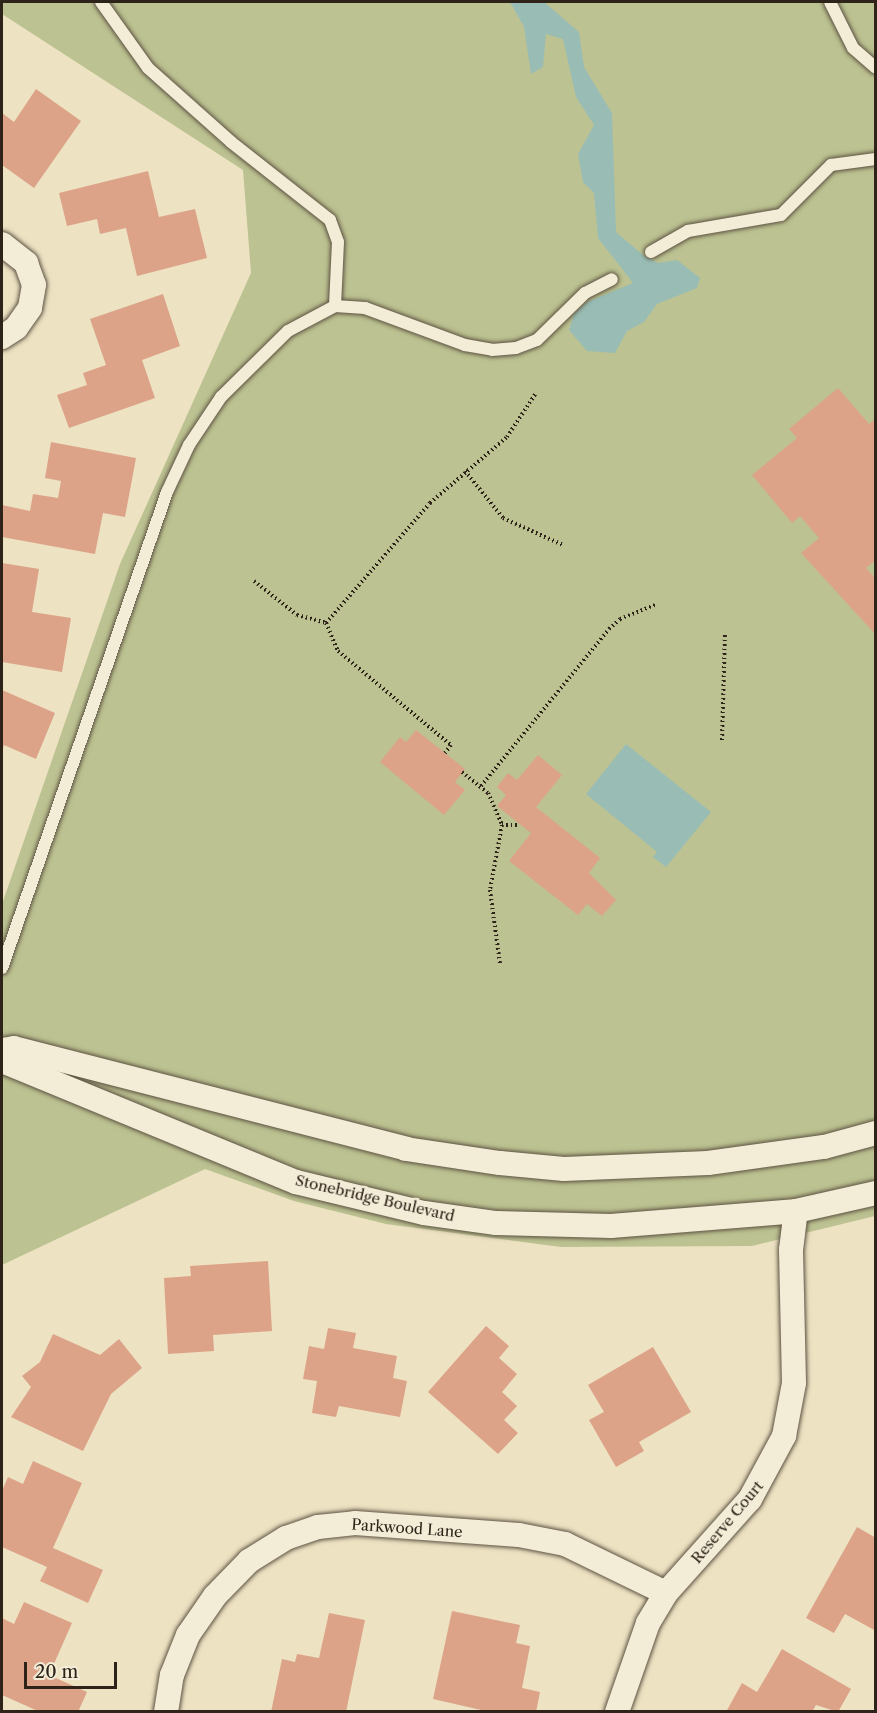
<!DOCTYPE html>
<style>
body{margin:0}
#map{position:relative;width:877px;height:1713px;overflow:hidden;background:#ede2c2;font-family:"Libre Caslon Text",serif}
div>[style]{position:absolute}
.green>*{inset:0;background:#bcc291}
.water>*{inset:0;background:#99bdb5}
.building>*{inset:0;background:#dca389}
.path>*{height:4px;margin-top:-2px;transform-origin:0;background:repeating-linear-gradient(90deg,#2e2319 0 1.5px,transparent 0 4.5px)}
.roads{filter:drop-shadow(0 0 2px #5e5343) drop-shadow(0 0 2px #5e5343)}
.lane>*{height:12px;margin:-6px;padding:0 6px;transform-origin:6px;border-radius:6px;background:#f3ecd7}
.street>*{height:24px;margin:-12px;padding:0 12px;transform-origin:12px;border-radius:12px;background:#f3ecd7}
span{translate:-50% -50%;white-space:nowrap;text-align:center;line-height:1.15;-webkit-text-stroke:5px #f3ecd7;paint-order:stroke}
.street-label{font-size:15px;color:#2e2319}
.frame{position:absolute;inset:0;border:3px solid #2e2319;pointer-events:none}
.scale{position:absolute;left:24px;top:1662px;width:93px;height:27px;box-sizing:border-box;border:3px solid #2e2319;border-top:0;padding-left:8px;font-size:18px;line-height:21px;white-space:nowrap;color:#2e2319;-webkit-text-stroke:4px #f3ecd7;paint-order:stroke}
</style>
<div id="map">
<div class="green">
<i style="clip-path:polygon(2px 2px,875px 2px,875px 1216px,752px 1246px,561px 1247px,386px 1224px,294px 1201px,205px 1169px,2px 1265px,2px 904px,120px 564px,251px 273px,243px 170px,2px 14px)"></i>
</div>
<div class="water">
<i style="clip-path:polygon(510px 2px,544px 2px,579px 32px,584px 67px,612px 113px,616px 232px,643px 255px,658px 263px,677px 260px,700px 278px,697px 288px,657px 304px,644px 322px,627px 331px,615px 353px,587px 351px,569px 330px,574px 314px,587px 302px,633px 283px,598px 238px,594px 193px,583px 182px,578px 154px,594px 125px,576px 97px,563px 39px,546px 34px,543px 67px,531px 74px,524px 27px)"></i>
<i style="clip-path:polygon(626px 744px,711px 812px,666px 867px,653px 857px,657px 852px,586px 794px)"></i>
</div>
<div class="building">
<i style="clip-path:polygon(36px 89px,81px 121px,34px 188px,2px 165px,2px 113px,14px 122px)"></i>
<i style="clip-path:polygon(148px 171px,159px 217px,195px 209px,207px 258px,137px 276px,126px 228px,100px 234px,97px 219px,67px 226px,59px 193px)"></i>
<i style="clip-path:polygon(163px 294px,180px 346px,142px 360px,155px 398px,69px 428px,57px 395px,87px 385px,83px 373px,106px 365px,90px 319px)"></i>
<i style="clip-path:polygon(838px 388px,869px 424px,876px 418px,876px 560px,866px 568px,876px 579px,876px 635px,801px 553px,819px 538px,800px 516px,792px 523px,752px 475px,797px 438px,789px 429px)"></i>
<i style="clip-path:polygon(51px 442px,136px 458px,125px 517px,103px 513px,95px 554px,2px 537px,2px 505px,30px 511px,33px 494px,58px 498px,61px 481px,45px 478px)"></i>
<i style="clip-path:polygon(2px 563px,39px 569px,32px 612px,71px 618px,62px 672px,2px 662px)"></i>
<i style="clip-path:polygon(2px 690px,55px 713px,36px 759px,4px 745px,2px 750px)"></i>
<i style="clip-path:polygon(416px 730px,465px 769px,455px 782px,465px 790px,444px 815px,380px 762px,400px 737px,406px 742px)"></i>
<i style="clip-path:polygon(538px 755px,562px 775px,536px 807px,600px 858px,589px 873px,616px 900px,602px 916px,587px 904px,578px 915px,509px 861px,531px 833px,497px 806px,506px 795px,497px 787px,508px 773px,517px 780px)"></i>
<i style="clip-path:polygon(268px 1261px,272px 1331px,213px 1335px,214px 1351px,168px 1354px,164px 1278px,191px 1276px,190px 1266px)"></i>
<i style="clip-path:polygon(486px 1326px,509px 1346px,499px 1358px,517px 1374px,502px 1392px,517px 1406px,504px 1420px,518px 1433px,498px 1454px,428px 1392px)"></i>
<i style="clip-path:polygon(328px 1328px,356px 1333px,353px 1348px,397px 1356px,393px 1378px,407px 1381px,400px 1417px,339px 1406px,336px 1417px,312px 1413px,317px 1381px,303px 1379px,309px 1346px,324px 1349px)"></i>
<i style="clip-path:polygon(53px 1334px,100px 1355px,119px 1339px,142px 1368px,111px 1394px,83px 1451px,11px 1417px,31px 1387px,22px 1376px,40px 1362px)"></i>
<i style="clip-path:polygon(653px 1347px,691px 1412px,639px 1442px,644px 1451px,616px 1467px,589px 1420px,604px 1412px,588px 1385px)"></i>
<i style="clip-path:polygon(33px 1461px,82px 1483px,53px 1548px,103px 1570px,88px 1603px,40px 1581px,47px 1567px,2px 1547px,2px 1491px,8px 1477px,23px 1484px)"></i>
<i style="clip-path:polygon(857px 1527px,876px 1538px,876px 1631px,845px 1614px,834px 1633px,806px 1618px)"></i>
<i style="clip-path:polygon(24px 1602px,72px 1623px,49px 1675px,87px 1692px,78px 1712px,40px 1712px,2px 1695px,2px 1618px,14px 1624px)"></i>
<i style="clip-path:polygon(452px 1611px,520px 1625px,516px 1643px,530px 1646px,522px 1688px,540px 1692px,536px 1712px,490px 1712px,433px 1699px)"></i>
<i style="clip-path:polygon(329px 1613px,365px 1620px,346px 1712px,271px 1712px,282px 1659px,295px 1662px,297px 1654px,319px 1658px)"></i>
<i style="clip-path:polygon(782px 1649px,851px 1689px,838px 1712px,816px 1705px,812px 1712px,726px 1712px,742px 1683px,757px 1692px)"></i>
</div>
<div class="path">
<i style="left:465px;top:471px;width:60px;rotate:51deg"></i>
<i style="left:503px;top:518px;width:66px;rotate:24.2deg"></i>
<i style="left:254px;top:581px;width:55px;rotate:38.3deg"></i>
<i style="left:297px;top:615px;width:30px;rotate:15deg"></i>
<i style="left:326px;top:623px;width:159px;rotate:-49.1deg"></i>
<i style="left:430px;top:503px;width:101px;rotate:-40.6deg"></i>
<i style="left:507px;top:437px;width:53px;rotate:-56.6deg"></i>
<i style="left:326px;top:623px;width:30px;rotate:67deg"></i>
<i style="left:338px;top:651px;width:147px;rotate:39.8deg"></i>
<i style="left:451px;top:745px;width:10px;rotate:127deg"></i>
<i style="left:722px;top:740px;width:107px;rotate:-88.4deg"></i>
<i style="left:462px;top:772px;width:33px;rotate:39deg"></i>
<i style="left:488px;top:793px;width:35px;rotate:66deg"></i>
<i style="left:502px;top:825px;width:66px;rotate:100.5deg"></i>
<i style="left:490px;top:890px;width:75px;rotate:82.3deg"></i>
<i style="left:481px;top:786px;width:203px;rotate:-50.8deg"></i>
<i style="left:609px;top:629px;width:15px;rotate:-42deg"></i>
<i style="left:620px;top:619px;width:38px;rotate:-22deg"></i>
<i style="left:502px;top:825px;width:18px"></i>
</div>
<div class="roads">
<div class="lane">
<i style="left:101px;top:2px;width:81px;rotate:54.5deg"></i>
<i style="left:148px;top:68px;width:111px;rotate:41.7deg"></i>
<i style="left:231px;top:142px;width:126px;rotate:38.2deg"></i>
<i style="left:330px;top:220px;width:23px;rotate:70deg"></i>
<i style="left:338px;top:242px;width:64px;rotate:92.7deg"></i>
<i style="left:830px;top:2px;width:51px;rotate:63.4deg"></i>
<i style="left:853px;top:48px;width:30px;rotate:41deg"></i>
<i style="left:651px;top:252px;width:43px;rotate:-29.6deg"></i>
<i style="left:688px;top:231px;width:94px;rotate:-9.8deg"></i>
<i style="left:781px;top:215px;width:71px;rotate:-45deg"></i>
<i style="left:831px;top:165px;width:45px;rotate:-7.6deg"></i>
<i style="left:2px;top:968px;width:504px;rotate:-70.88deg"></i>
<i style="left:167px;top:492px;width:52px;rotate:-64.9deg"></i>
<i style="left:189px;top:445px;width:58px;rotate:-56.3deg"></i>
<i style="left:221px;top:397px;width:94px;rotate:-44.6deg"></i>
<i style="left:288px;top:331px;width:53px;rotate:-28deg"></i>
<i style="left:335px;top:306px;width:30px;rotate:4deg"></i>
<i style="left:365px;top:308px;width:107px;rotate:20.3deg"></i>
<i style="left:465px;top:345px;width:27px;rotate:10deg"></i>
<i style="left:492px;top:350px;width:24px;rotate:-5deg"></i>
<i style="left:516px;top:348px;width:22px;rotate:-21deg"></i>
<i style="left:537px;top:340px;width:67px;rotate:-44.4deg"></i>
<i style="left:585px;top:293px;width:30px;rotate:-27deg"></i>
</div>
<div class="street">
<i style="left:2px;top:244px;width:31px;rotate:38deg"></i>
<i style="left:26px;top:263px;width:23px;rotate:70deg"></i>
<i style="left:34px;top:285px;width:23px;rotate:100deg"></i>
<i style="left:30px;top:308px;width:24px;rotate:125deg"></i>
<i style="left:16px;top:328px;width:17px;rotate:147deg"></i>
<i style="left:2px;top:1050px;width:12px;rotate:-9deg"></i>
<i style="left:14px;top:1048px;width:405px;rotate:14.4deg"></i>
<i style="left:406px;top:1149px;width:95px;rotate:8.5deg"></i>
<i style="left:500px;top:1163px;width:64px;rotate:5.4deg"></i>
<i style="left:564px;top:1169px;width:144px;rotate:-2.4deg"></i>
<i style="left:708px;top:1163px;width:117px;rotate:-7.9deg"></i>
<i style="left:824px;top:1147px;width:54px;rotate:-15.1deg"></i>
<i style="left:2px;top:1061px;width:318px;rotate:22.4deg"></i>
<i style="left:296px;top:1182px;width:132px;rotate:13.6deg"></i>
<i style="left:424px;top:1213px;width:73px;rotate:7.9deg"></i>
<i style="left:496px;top:1223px;width:115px;rotate:1.5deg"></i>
<i style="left:611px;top:1226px;width:186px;rotate:-4.6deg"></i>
<i style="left:796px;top:1211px;width:82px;rotate:-12.7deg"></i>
<i style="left:166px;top:1712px;width:37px;rotate:-81deg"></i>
<i style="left:172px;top:1675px;width:43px;rotate:-68.2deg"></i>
<i style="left:188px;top:1635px;width:47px;rotate:-55.3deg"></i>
<i style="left:215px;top:1596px;width:49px;rotate:-45.8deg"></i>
<i style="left:249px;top:1561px;width:44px;rotate:-31.9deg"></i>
<i style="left:286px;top:1538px;width:34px;rotate:-19deg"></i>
<i style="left:318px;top:1527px;width:37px;rotate:-6deg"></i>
<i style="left:355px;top:1523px;width:164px;rotate:4.2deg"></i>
<i style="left:519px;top:1535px;width:47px;rotate:11.1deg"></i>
<i style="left:565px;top:1544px;width:112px;rotate:25.9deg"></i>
<i style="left:617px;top:1712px;width:94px;rotate:-70.8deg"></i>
<i style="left:648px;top:1623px;width:35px;rotate:-59deg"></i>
<i style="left:666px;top:1593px;width:126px;rotate:-48.2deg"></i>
<i style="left:750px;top:1499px;width:72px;rotate:-61.6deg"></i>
<i style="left:784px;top:1436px;width:54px;rotate:-79.3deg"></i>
<i style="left:794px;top:1383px;width:133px;rotate:-91.3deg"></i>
<i style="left:791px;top:1250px;width:39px;rotate:-83deg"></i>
</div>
</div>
<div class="street-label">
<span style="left:375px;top:1198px;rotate:13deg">Stonebridge Boulevard</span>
<span style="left:727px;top:1522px;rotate:-50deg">Reserve Court</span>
<span style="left:407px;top:1528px;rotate:4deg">Parkwood Lane</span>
</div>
<div class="frame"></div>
<div class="scale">20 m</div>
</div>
